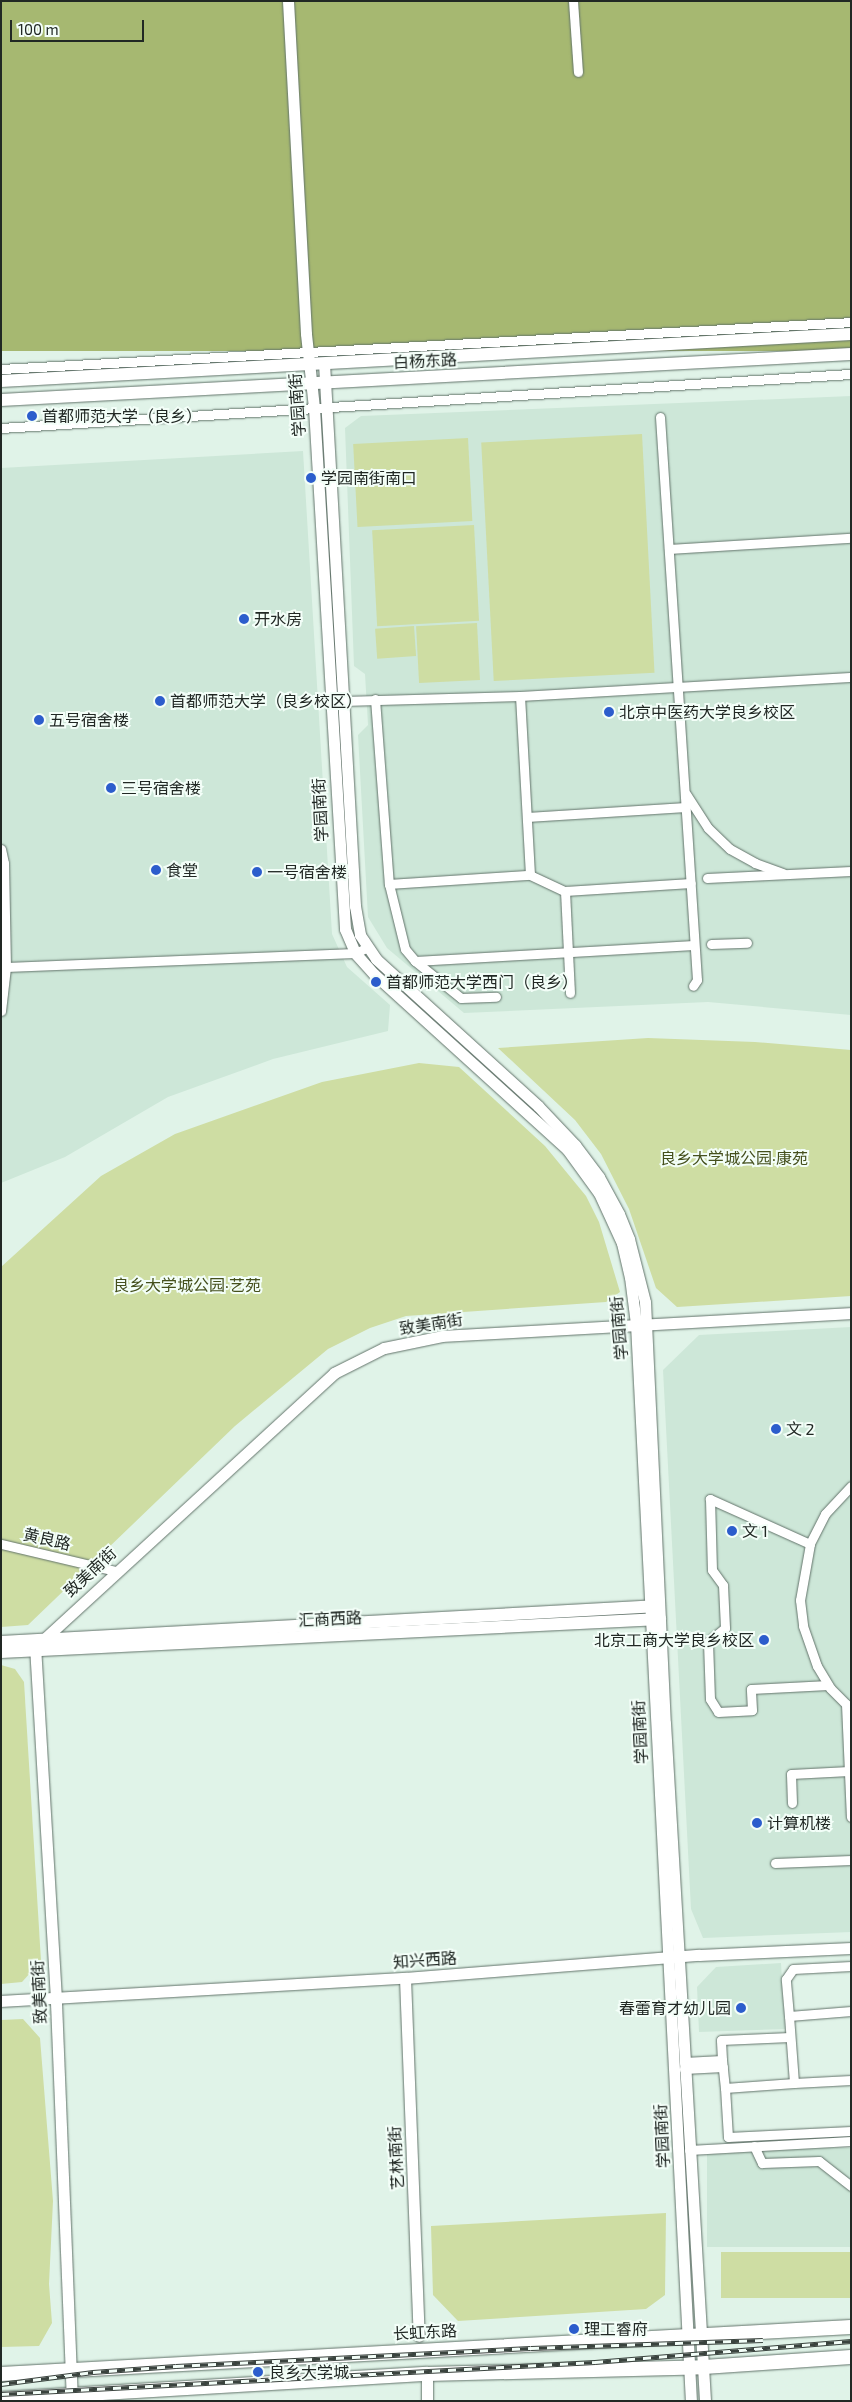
<!DOCTYPE html>
<meta charset="utf-8">
<style>
body{margin:0}
#map{position:relative;width:852px;height:2402px;overflow:hidden;background:#e0f3e8;font-family:"Exo 2","Noto Sans SC",sans-serif}
div>[style]{position:absolute}
.built>*{inset:0;background:#cde7d8;transform-origin:0 0}
.green>*{inset:0;background:#cedda3;transform-origin:0 0}
.forest>*{inset:0;background:#a6b871;transform-origin:0 0}
.roads{filter:drop-shadow(0 0 1px #62736a) drop-shadow(0 0 1px #62736a)}
.minor>*{height:9px;margin:-4.5px;padding:0 4.5px;transform-origin:4.5px;border-radius:4.5px;background:#fff}
.tertiary>*{height:11px;margin:-5.5px;padding:0 5.5px;transform-origin:5.5px;border-radius:5.5px;background:#fff}
.secondary>*{height:12px;margin:-6px;padding:0 6px;transform-origin:6px;border-radius:6px;background:#fff}
.primary>*{height:14px;margin:-7px;padding:0 7px;transform-origin:7px;border-radius:7px;background:#fff}
.rail>*{height:4.5px;margin-top:-2.25px;transform-origin:0;background:repeating-linear-gradient(90deg,#f3fef8 0 8px,#3a433e 0 16px);box-sizing:border-box;border-block:1px solid #3a433e}
.dots>*{width:14px;height:14px;translate:-50% -50%;box-sizing:border-box;border:2px solid #f3fef8;border-radius:50%}
span{translate:-50% -50%;white-space:nowrap;text-align:center;line-height:1.15;-webkit-text-stroke:4px #f3fef8;paint-order:stroke}
.street-label{font-size:16px;color:#212824}
.poi-label{font-size:16px;color:#212824}
.left{translate:0 -50%;text-align:left}
.right{translate:-100% -50%;text-align:right}
.park-label{font-size:16px;color:#45501d}
.frame{position:absolute;inset:0;border:2px solid #212824;pointer-events:none}
.scale{position:absolute;left:10px;top:20px;width:134px;height:22px;box-sizing:border-box;border:2px solid #212824;border-top:0;padding-left:6px;font-size:15px;line-height:18px;white-space:nowrap;color:#212824;-webkit-text-stroke:4px #f3fef8;paint-order:stroke}
</style>
<div id="map">
<div class="built">
<i style="clip-path:polygon(851px 396px,851px 1015px,708px 1002px,464px 1013px,387px 948px,368px 917px,358px 735px,368px 725px,365px 674px,354px 666px,345px 428px,361px 416px)"></i>
<i style="clip-path:polygon(303px 451px,332px 934px,347px 967px,390px 1005px,388px 1031px,273px 1059px,168px 1097px,65px 1157px,1px 1183px,1px 468px)"></i>
<i style="clip-path:polygon(851px 1327px,851px 1932px,703px 1938px,691px 1909px,663px 1370px,699px 1335px)"></i>
<i style="clip-path:polygon(781px 1963px,785px 2029px,699px 2032px,697px 1987px,716px 1967px)"></i>
<i style="left:851px;top:2148px;width:99px;height:144px;rotate:90deg"></i>
</div>
<div class="green">
<i style="left:642px;top:434px;width:239px;height:161px;rotate:87deg"></i>
<i style="left:468px;top:438px;width:83px;height:115px;rotate:87deg"></i>
<i style="left:474px;top:525px;width:96px;height:102px;rotate:87deg"></i>
<i style="left:477px;top:623px;width:57px;height:61px;rotate:87deg"></i>
<i style="left:414px;top:626px;width:30px;height:39px;rotate:86deg"></i>
<i style="clip-path:polygon(648px 1038px,755px 1042px,851px 1050px,851px 1296px,677px 1307px,656px 1288px,629px 1209px,601px 1154px,575px 1120px,498px 1048px)"></i>
<i style="clip-path:polygon(419px 1063px,459px 1067px,545px 1146px,586px 1196px,599px 1222px,620px 1292px,606px 1302px,406px 1316px,370px 1328px,328px 1349px,235px 1426px,28px 1625px,1px 1627px,1px 1267px,101px 1176px,175px 1134px,322px 1082px)"></i>
<i style="clip-path:polygon(1px 1665px,15px 1669px,24px 1682px,41px 1961px,22px 1982px,1px 1984px)"></i>
<i style="clip-path:polygon(23px 2019px,40px 2038px,53px 2201px,49px 2284px,52px 2323px,39px 2346px,1px 2347px,1px 2020px)"></i>
<i style="clip-path:polygon(666px 2213px,665px 2295px,646px 2309px,458px 2321px,433px 2295px,431px 2226px)"></i>
<i style="left:851px;top:2252px;width:46px;height:130px;rotate:90deg"></i>
</div>
<div class="forest">
<i style="left:1px;top:1px;width:850px;height:350px"></i>
</div>
<div class="roads">
<div class="minor">
<i style="left:573px;top:1px;width:71px;rotate:86deg"></i>
<i style="left:1px;top:369px;width:851px;rotate:-3.16deg"></i>
<i style="left:660px;top:417px;width:564px;rotate:86.24deg"></i>
<i style="left:697px;top:980px;width:7px;rotate:124deg"></i>
<i style="left:1px;top:428px;width:852px;rotate:-3.64deg"></i>
<i style="left:669px;top:549px;width:182px;rotate:-3.5deg"></i>
<i style="left:520px;top:696px;width:179px;rotate:86.8deg"></i>
<i style="left:530px;top:875px;width:38px;rotate:25deg"></i>
<i style="left:565px;top:891px;width:126px;rotate:-3.6deg"></i>
<i style="left:375px;top:699px;width:186px;rotate:85.7deg"></i>
<i style="left:389px;top:884px;width:67px;rotate:76.2deg"></i>
<i style="left:405px;top:949px;width:16px;rotate:50deg"></i>
<i style="left:415px;top:961px;width:59px;rotate:38.8deg"></i>
<i style="left:461px;top:998px;width:35px;rotate:-2deg"></i>
<i style="left:343px;top:701px;width:177px;rotate:-1.6deg"></i>
<i style="left:520px;top:696px;width:332px;rotate:-3.3deg"></i>
<i style="left:686px;top:794px;width:40px;rotate:57.1deg"></i>
<i style="left:708px;top:828px;width:30px;rotate:44deg"></i>
<i style="left:730px;top:849px;width:29px;rotate:29deg"></i>
<i style="left:755px;top:863px;width:30px;rotate:20deg"></i>
<i style="left:527px;top:817px;width:159px;rotate:-3.6deg"></i>
<i style="left:1px;top:849px;width:14px;rotate:78deg"></i>
<i style="left:4px;top:863px;width:104px;rotate:88.9deg"></i>
<i style="left:6px;top:967px;width:349px;rotate:-2.3deg"></i>
<i style="left:355px;top:953px;width:12px;rotate:-24deg"></i>
<i style="left:707px;top:878px;width:144px;rotate:-2.8deg"></i>
<i style="left:389px;top:884px;width:141px;rotate:-3.7deg"></i>
<i style="left:565px;top:891px;width:102px;rotate:87.2deg"></i>
<i style="left:711px;top:944px;width:36px;rotate:-2deg"></i>
<i style="left:415px;top:961px;width:279px;rotate:-3.3deg"></i>
<i style="left:1px;top:1011px;width:44px;rotate:-83.5deg"></i>
<i style="left:851px;top:1486px;width:38px;rotate:133deg"></i>
<i style="left:825px;top:1514px;width:34px;rotate:117deg"></i>
<i style="left:810px;top:1544px;width:57px;rotate:100.1deg"></i>
<i style="left:800px;top:1600px;width:26px;rotate:83deg"></i>
<i style="left:803px;top:1626px;width:42px;rotate:70.7deg"></i>
<i style="left:817px;top:1666px;width:26px;rotate:59deg"></i>
<i style="left:830px;top:1688px;width:30px;rotate:45deg"></i>
<i style="left:1px;top:1544px;width:117px;rotate:13.3deg"></i>
<i style="left:810px;top:1544px;width:110px;rotate:-155.8deg"></i>
<i style="left:710px;top:1499px;width:71px;rotate:88.4deg"></i>
<i style="left:712px;top:1570px;width:19px;rotate:54deg"></i>
<i style="left:723px;top:1585px;width:43px;rotate:87.3deg"></i>
<i style="left:725px;top:1628px;width:22px;rotate:141deg"></i>
<i style="left:708px;top:1642px;width:57px;rotate:88deg"></i>
<i style="left:710px;top:1699px;width:15px;rotate:58deg"></i>
<i style="left:718px;top:1712px;width:34px;rotate:-3deg"></i>
<i style="left:752px;top:1710px;width:21px;rotate:-93deg"></i>
<i style="left:751px;top:1689px;width:77px;rotate:-3deg"></i>
<i style="left:846px;top:1704px;width:113px;rotate:87.5deg"></i>
<i style="left:792px;top:1803px;width:29px;rotate:-92deg"></i>
<i style="left:791px;top:1774px;width:58px;rotate:-3deg"></i>
<i style="left:775px;top:1863px;width:76px;rotate:-2.3deg"></i>
<i style="left:851px;top:2011px;width:62px;rotate:175.4deg"></i>
<i style="left:789px;top:2016px;width:67px;rotate:85.7deg"></i>
<i style="left:794px;top:2083px;width:57px;rotate:-3deg"></i>
<i style="left:789px;top:2016px;width:37px;rotate:-95deg"></i>
<i style="left:786px;top:1979px;width:12px;rotate:-55deg"></i>
<i style="left:793px;top:1969px;width:58px;rotate:-3deg"></i>
<i style="left:722px;top:2060px;width:28px;rotate:84deg"></i>
<i style="left:725px;top:2088px;width:69px;rotate:-4.1deg"></i>
<i style="left:684px;top:2062px;width:38px;rotate:-3deg"></i>
<i style="left:722px;top:2060px;width:20px;rotate:-93deg"></i>
<i style="left:721px;top:2040px;width:69px;rotate:-2.5deg"></i>
<i style="left:684px;top:2069px;width:39px;rotate:-3deg"></i>
<i style="left:725px;top:2088px;width:49px;rotate:86.5deg"></i>
<i style="left:728px;top:2137px;width:123px;rotate:-2.8deg"></i>
<i style="left:754px;top:2146px;width:19px;rotate:65deg"></i>
<i style="left:762px;top:2163px;width:57px;rotate:-2deg"></i>
<i style="left:819px;top:2161px;width:41px;rotate:38deg"></i>
<i style="left:689px;top:2150px;width:162px;rotate:-3.2deg"></i>
</div>
<div class="tertiary">
<i style="left:288px;top:1px;width:333px;rotate:86.9deg"></i>
<i style="left:306px;top:334px;width:74px;rotate:83.8deg"></i>
<i style="left:314px;top:408px;width:522px;rotate:86.59deg"></i>
<i style="left:345px;top:929px;width:26px;rotate:67deg"></i>
<i style="left:355px;top:953px;width:28px;rotate:48deg"></i>
<i style="left:374px;top:974px;width:261px;rotate:42.2deg"></i>
<i style="left:567px;top:1149px;width:54px;rotate:54deg"></i>
<i style="left:599px;top:1193px;width:55px;rotate:65.3deg"></i>
<i style="left:622px;top:1243px;width:35px;rotate:77deg"></i>
<i style="left:630px;top:1277px;width:47px;rotate:82.7deg"></i>
<i style="left:636px;top:1324px;width:1078px;rotate:87.08deg"></i>
<i style="left:324px;top:363px;width:544px;rotate:86.73deg"></i>
<i style="left:355px;top:906px;width:29px;rotate:80deg"></i>
<i style="left:360px;top:935px;width:29px;rotate:56deg"></i>
<i style="left:376px;top:959px;width:219px;rotate:42.2deg"></i>
<i style="left:538px;top:1106px;width:54px;rotate:46.5deg"></i>
<i style="left:575px;top:1145px;width:40px;rotate:53deg"></i>
<i style="left:599px;top:1177px;width:42px;rotate:61.6deg"></i>
<i style="left:619px;top:1214px;width:27px;rotate:68deg"></i>
<i style="left:629px;top:1239px;width:65px;rotate:75.7deg"></i>
<i style="left:645px;top:1302px;width:421px;rotate:87.3deg"></i>
<i style="left:665px;top:1723px;width:679px;rotate:86.62deg"></i>
<i style="left:405px;top:1978px;width:358px;rotate:87.8deg"></i>
<i style="left:1px;top:2001px;width:405px;rotate:-3.3deg"></i>
<i style="left:405px;top:1978px;width:295px;rotate:-4.5deg"></i>
<i style="left:699px;top:1955px;width:152px;rotate:-2.6deg"></i>
<i style="left:72px;top:2401px;width:402px;rotate:-92.3deg"></i>
<i style="left:56px;top:1999px;width:350px;rotate:-93.4deg"></i>
<i style="left:35px;top:1650px;width:13px;rotate:-51deg"></i>
<i style="left:43px;top:1640px;width:395px;rotate:-42.5deg"></i>
<i style="left:334px;top:1373px;width:56px;rotate:-26.6deg"></i>
<i style="left:384px;top:1348px;width:59px;rotate:-11.7deg"></i>
<i style="left:442px;top:1336px;width:410px;rotate:-3.2deg"></i>
<i style="left:427px;top:2401px;width:27px;rotate:-90deg"></i>
</div>
<div class="secondary">
<i style="left:1px;top:381px;width:851px;rotate:-3.16deg"></i>
<i style="left:1px;top:400px;width:851px;rotate:-3.1deg"></i>
<i style="left:1px;top:1642px;width:659px;rotate:-3.13deg"></i>
<i style="left:1px;top:1652px;width:660px;rotate:-2.87deg"></i>
</div>
<div class="primary">
<i style="left:1px;top:2374px;width:851px;rotate:-3.16deg"></i>
<i style="left:1px;top:2399px;width:427px;rotate:-3.4deg"></i>
<i style="left:427px;top:2374px;width:277px;rotate:-1.4deg"></i>
<i style="left:704px;top:2367px;width:147px;rotate:-3.9deg"></i>
</div>
</div>
<div class="rail">
<i style="left:1px;top:2384px;width:93px;rotate:-7.4deg"></i>
<i style="left:93px;top:2372px;width:83px;rotate:-4.1deg"></i>
<i style="left:176px;top:2366px;width:355px;rotate:-2.9deg"></i>
<i style="left:531px;top:2348px;width:232px;rotate:-2deg"></i>
<i style="left:1px;top:2394px;width:595px;rotate:-3.08deg"></i>
<i style="left:595px;top:2362px;width:257px;rotate:-4.7deg"></i>
</div>
<div class="dots">
<i style="left:32px;top:416px;background:#2c5dcc"></i>
<i style="left:311px;top:478px;background:#2c5dcc"></i>
<i style="left:244px;top:619px;background:#2c5dcc"></i>
<i style="left:160px;top:701px;background:#2c5dcc"></i>
<i style="left:609px;top:712px;background:#2c5dcc"></i>
<i style="left:39px;top:720px;background:#2c5dcc"></i>
<i style="left:111px;top:788px;background:#2c5dcc"></i>
<i style="left:156px;top:870px;background:#2c5dcc"></i>
<i style="left:257px;top:872px;background:#2c5dcc"></i>
<i style="left:376px;top:982px;background:#2c5dcc"></i>
<i style="left:776px;top:1429px;background:#2c5dcc"></i>
<i style="left:732px;top:1531px;background:#2c5dcc"></i>
<i style="left:764px;top:1640px;background:#2c5dcc"></i>
<i style="left:757px;top:1823px;background:#2c5dcc"></i>
<i style="left:741px;top:2008px;background:#2c5dcc"></i>
<i style="left:574px;top:2329px;background:#2c5dcc"></i>
<i style="left:258px;top:2372px;background:#2c5dcc"></i>
</div>
<div class="street-label">
<span style="left:425px;top:361px;rotate:-3deg">白杨东路</span>
<span style="left:297px;top:405px;rotate:-94deg">学园南街</span>
<span style="left:320px;top:810px;rotate:-93deg">学园南街</span>
<span style="left:431px;top:1324px;rotate:-9deg">致美南街</span>
<span style="left:619px;top:1328px;rotate:-95deg">学园南街</span>
<span style="left:47px;top:1539px;rotate:13deg">黄良路</span>
<span style="left:90px;top:1572px;rotate:-43deg">致美南街</span>
<span style="left:330px;top:1619px;rotate:-3deg">汇商西路</span>
<span style="left:640px;top:1732px;rotate:-93deg">学园南街</span>
<span style="left:425px;top:1960px;rotate:-4deg">知兴西路</span>
<span style="left:39px;top:1992px;rotate:-93deg">致美南街</span>
<span style="left:662px;top:2136px;rotate:-93deg">学园南街</span>
<span style="left:396px;top:2158px;rotate:-93deg">艺林南街</span>
<span style="left:425px;top:2332px;rotate:-3deg">长虹东路</span>
</div>
<div class="poi-label">
<span class="left" style="left:42px;top:416px">首都师范大学（良乡）</span>
<span class="left" style="left:321px;top:478px">学园南街南口</span>
<span class="left" style="left:254px;top:619px">开水房</span>
<span class="left" style="left:170px;top:701px">首都师范大学（良乡校区）</span>
<span class="left" style="left:619px;top:712px">北京中医药大学良乡校区</span>
<span class="left" style="left:49px;top:720px">五号宿舍楼</span>
<span class="left" style="left:121px;top:788px">三号宿舍楼</span>
<span class="left" style="left:166px;top:870px">食堂</span>
<span class="left" style="left:267px;top:872px">一号宿舍楼</span>
<span class="left" style="left:386px;top:982px">首都师范大学西门（良乡）</span>
<span class="left" style="left:786px;top:1429px">文 2</span>
<span class="left" style="left:742px;top:1531px">文 1</span>
<span class="right" style="left:754px;top:1640px">北京工商大学良乡校区</span>
<span class="left" style="left:767px;top:1823px">计算机楼</span>
<span class="right" style="left:731px;top:2008px">春蕾育才幼儿园</span>
<span class="left" style="left:584px;top:2329px">理工睿府</span>
<span class="left" style="left:269px;top:2372px">良乡大学城</span>
</div>
<div class="park-label">
<span style="left:734px;top:1158px">良乡大学城公园·康苑</span>
<span style="left:187px;top:1285px">良乡大学城公园·艺苑</span>
</div>
<div class="frame"></div>
<div class="scale">100 m</div>
</div>
